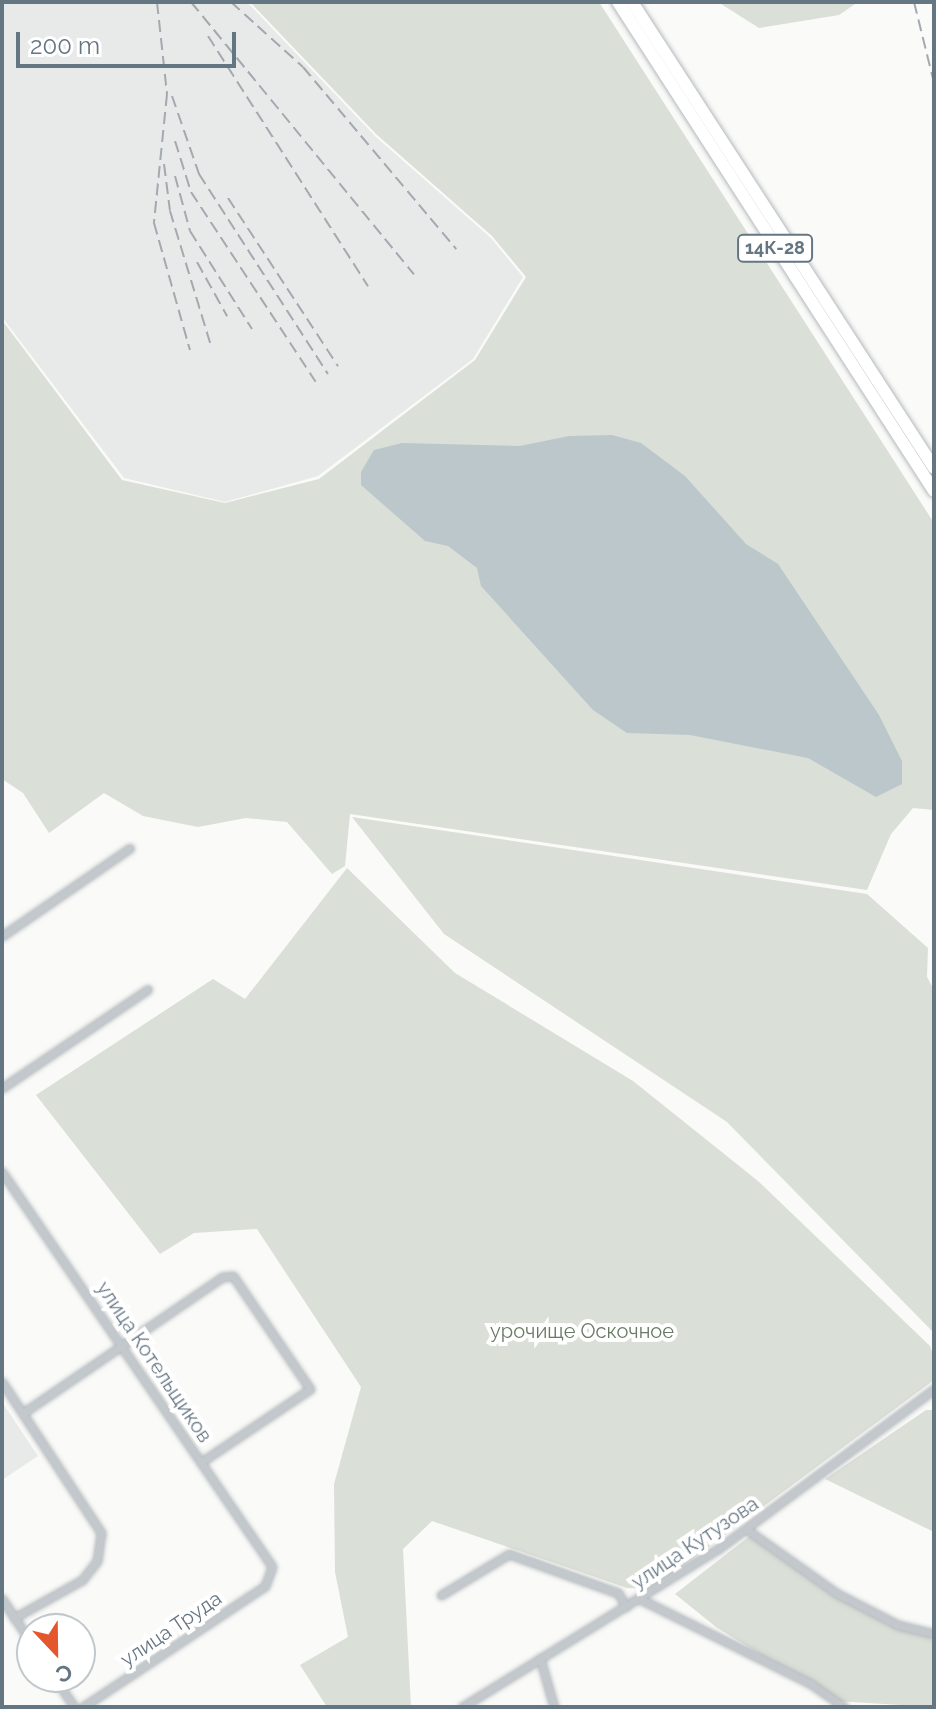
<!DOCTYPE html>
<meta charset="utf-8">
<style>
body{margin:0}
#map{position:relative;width:936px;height:1709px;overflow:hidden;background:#fafaf8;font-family:Raleway,sans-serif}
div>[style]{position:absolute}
.built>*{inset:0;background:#e8e9e9}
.green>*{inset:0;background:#dadfd7}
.water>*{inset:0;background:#bbc7cb}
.roads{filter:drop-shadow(0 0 2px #b5babe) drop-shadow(0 0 2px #b5babe)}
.street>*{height:7px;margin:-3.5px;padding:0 3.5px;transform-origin:3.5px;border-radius:3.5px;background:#c3c8cc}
.primary>*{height:12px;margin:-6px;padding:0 6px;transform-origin:6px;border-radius:6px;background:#fff}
.rail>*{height:2px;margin-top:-1px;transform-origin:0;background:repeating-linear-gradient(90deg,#a2aab0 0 12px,transparent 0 18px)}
span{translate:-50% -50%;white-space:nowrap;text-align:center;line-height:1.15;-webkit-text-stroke:8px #fff;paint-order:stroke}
.shield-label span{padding:2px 6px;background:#fff;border:2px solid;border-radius:6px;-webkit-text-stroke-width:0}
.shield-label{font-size:18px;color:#657683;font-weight:700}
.park-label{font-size:20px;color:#687a64}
.street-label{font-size:20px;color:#657683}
.frame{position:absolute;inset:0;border:4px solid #657683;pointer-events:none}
.north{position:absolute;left:16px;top:1613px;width:80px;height:80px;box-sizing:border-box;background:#fff;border:2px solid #c1c8cd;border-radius:50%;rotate:158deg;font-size:22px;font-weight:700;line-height:32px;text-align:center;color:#657683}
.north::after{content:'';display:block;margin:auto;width:28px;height:36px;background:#e4572e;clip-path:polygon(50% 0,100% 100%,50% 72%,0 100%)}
.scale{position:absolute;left:16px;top:32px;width:220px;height:36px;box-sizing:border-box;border:4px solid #657683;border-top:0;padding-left:10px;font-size:24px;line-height:28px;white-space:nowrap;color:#657683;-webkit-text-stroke:6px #fff;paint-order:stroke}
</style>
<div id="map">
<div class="built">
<i style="clip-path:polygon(2px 2px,247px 2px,375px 136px,491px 238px,523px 277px,473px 359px,318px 476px,225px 502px,124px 478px,2px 317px)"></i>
<i style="clip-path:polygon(2px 1402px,38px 1456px,2px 1480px)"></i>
</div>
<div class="green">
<i style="clip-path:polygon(250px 2px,599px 2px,934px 523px,934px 810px,913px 808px,891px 834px,867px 890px,350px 814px,345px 866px,332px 874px,287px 822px,246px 818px,198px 827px,143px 816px,104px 793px,49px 833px,23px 793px,2px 779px,2px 320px,122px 480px,225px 503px,319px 479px,475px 360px,526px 277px,492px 236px,376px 134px)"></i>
<i style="clip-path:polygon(718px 2px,858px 2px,839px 15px,759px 28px)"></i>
<i style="clip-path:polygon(352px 817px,867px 894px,928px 948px,927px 977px,934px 990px,934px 1333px,727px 1122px,444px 934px)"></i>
<i style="clip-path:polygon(347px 868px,455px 973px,633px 1081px,758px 1181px,930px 1346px,934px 1358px,934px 1380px,652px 1589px,627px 1588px,432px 1521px,403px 1549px,411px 1707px,327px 1707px,300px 1665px,348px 1637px,335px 1572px,334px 1484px,361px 1387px,257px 1229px,194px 1233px,160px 1254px,36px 1095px,213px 979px,245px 999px)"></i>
<i style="clip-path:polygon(926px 1410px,934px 1410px,934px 1532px,825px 1479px)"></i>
<i style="clip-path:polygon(751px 1535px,835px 1595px,897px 1627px,934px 1636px,934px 1707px,835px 1701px,716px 1627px,675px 1594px)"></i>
</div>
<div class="water">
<i style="clip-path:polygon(612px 435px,641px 443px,685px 476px,746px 544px,778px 564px,879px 715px,902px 761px,902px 784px,876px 797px,808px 758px,690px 735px,627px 733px,593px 710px,481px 586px,477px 568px,448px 546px,425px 541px,361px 485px,361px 472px,374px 450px,402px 443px,520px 446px,569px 436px)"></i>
</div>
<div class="roads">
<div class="street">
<i style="left:2px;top:936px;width:155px;rotate:-34.5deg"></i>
<i style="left:2px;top:1088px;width:176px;rotate:-34.1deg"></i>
<i style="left:2px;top:1172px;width:478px;rotate:55.6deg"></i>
<i style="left:272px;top:1567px;width:20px;rotate:110deg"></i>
<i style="left:265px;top:1586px;width:219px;rotate:146.4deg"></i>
<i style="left:2px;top:1382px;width:181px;rotate:56.7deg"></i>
<i style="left:101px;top:1533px;width:28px;rotate:98deg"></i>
<i style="left:97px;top:1561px;width:24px;rotate:128deg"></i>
<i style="left:82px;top:1580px;width:78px;rotate:150.8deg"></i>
<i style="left:23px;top:1413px;width:241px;rotate:-34.3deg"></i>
<i style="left:222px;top:1277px;width:11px;rotate:-5deg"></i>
<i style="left:233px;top:1276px;width:137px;rotate:55.7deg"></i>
<i style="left:310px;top:1389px;width:129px;rotate:146.1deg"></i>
<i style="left:746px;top:1529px;width:110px;rotate:35.4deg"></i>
<i style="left:836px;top:1593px;width:70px;rotate:27.3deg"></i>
<i style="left:898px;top:1625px;width:37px;rotate:14deg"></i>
<i style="left:441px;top:1595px;width:79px;rotate:-31.1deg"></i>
<i style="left:509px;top:1554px;width:116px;rotate:19.7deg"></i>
<i style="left:618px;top:1593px;width:16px;rotate:60deg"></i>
<i style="left:2px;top:1599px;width:54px;rotate:56.3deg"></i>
<i style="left:640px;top:1599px;width:191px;rotate:26.4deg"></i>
<i style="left:811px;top:1684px;width:40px;rotate:34.9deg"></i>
<i style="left:540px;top:1658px;width:51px;rotate:74.1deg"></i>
<i style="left:54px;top:1677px;width:36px;rotate:56deg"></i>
<i style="left:462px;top:1707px;width:301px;rotate:-31.7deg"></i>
<i style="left:718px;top:1549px;width:269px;rotate:-36.5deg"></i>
</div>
<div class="primary">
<i style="left:618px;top:2px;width:582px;rotate:57.13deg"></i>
<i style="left:632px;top:2px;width:555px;rotate:57.05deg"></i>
</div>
</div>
<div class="rail">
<i style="left:157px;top:2px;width:93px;rotate:83.8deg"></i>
<i style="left:167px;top:94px;width:130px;rotate:95.8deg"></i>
<i style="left:154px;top:223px;width:132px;rotate:74.2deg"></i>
<i style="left:191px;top:2px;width:352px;rotate:50.7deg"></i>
<i style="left:231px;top:2px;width:97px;rotate:42.1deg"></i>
<i style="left:303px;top:67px;width:238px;rotate:49.9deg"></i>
<i style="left:914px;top:2px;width:83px;rotate:76.1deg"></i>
<i style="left:208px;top:36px;width:297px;rotate:57.4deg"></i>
<i style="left:172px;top:96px;width:83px;rotate:70.9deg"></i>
<i style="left:199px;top:174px;width:238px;rotate:57.2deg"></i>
<i style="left:175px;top:141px;width:53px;rotate:72.6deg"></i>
<i style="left:191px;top:192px;width:227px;rotate:56.7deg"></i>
<i style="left:164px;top:164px;width:47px;rotate:82.7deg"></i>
<i style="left:170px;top:211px;width:138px;rotate:73.1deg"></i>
<i style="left:175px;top:176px;width:57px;rotate:74.7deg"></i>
<i style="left:190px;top:231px;width:116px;rotate:57.7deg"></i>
<i style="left:228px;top:198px;width:201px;rotate:56.8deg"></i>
<i style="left:197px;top:262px;width:62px;rotate:60.9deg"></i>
</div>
<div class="shield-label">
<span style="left:775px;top:248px">14К-28</span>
</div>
<div class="park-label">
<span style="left:582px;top:1331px">урочище Оскочное</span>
</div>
<div class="street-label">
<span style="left:154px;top:1362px;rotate:56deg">улица Котельщиков</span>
<span style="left:695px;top:1543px;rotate:-34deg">улица Кутузова</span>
<span style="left:171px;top:1629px;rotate:-34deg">улица Труда</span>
</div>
<div class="frame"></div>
<div class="north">С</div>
<div class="scale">200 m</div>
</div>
